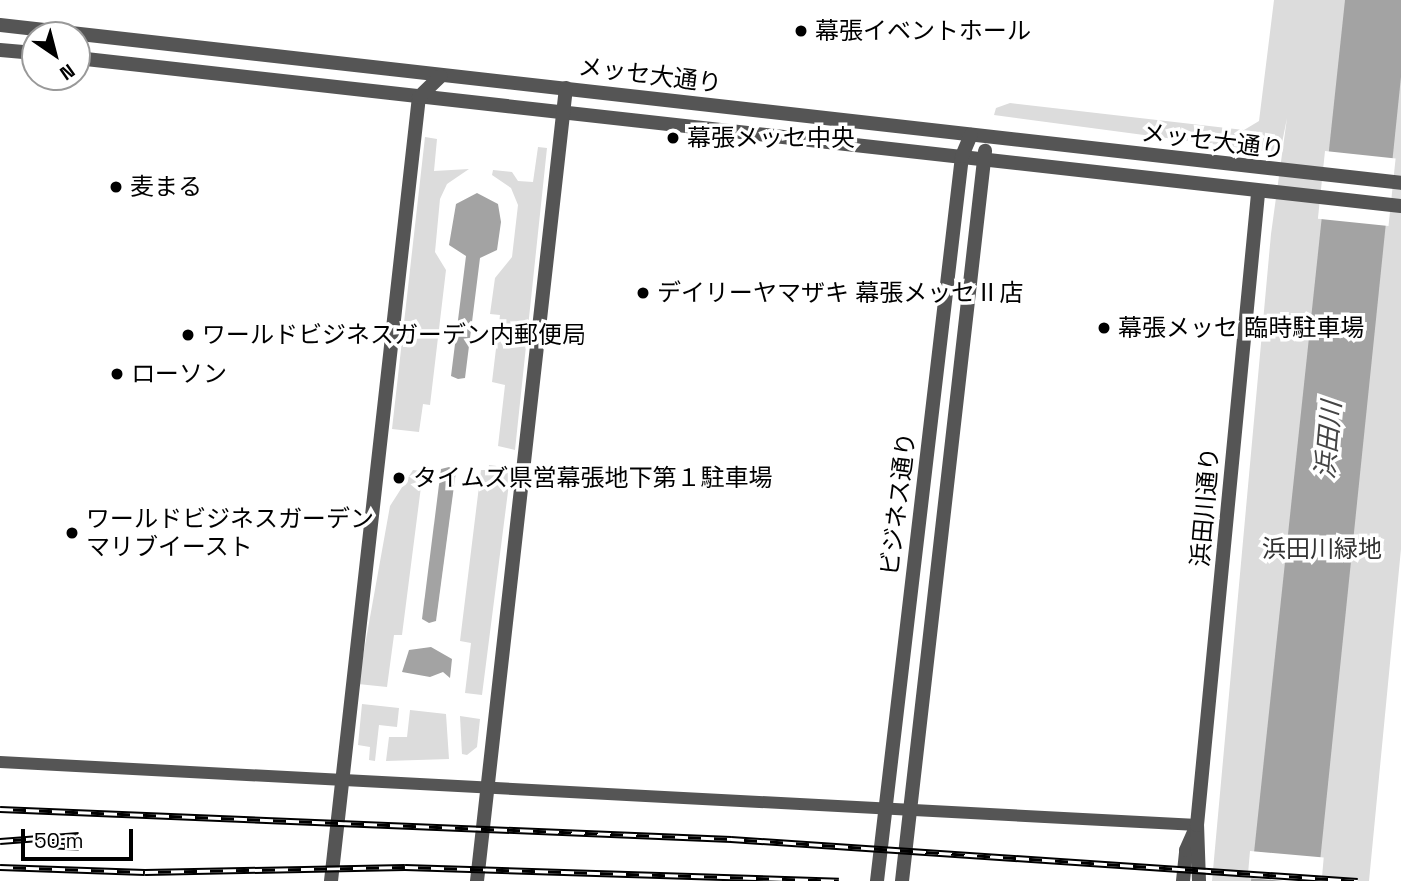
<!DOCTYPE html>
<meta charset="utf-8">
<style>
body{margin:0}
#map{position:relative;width:1401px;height:881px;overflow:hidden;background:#fff;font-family:"Space Grotesk","Noto Sans JP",sans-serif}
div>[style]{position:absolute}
.green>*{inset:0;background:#dcdcdc}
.water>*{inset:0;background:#a3a3a3}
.pier>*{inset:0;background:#fff;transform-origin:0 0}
.minor>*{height:12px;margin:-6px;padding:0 6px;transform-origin:6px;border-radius:6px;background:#555}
.tertiary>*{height:14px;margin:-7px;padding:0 7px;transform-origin:7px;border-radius:7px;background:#555}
.rail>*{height:7px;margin-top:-3.5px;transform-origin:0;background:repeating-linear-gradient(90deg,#fff 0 13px,#000 0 26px);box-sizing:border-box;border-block:2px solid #000}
.dots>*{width:19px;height:19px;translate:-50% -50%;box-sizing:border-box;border:4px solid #fff;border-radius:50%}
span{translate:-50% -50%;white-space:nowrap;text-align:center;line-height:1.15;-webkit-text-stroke:7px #fff;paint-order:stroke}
.poi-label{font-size:24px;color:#000}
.left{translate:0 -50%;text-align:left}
.street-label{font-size:24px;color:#000}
.park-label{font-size:24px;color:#333}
.water-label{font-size:26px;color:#444;font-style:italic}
.north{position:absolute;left:21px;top:21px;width:70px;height:70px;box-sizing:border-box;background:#fff;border:2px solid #999;border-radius:50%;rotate:145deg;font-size:19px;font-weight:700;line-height:28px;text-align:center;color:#000}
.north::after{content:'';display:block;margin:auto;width:24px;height:32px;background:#000;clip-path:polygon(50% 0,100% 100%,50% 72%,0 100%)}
.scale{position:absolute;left:21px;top:829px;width:112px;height:32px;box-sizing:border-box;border:4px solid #000;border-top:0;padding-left:9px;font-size:21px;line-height:24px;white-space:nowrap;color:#000;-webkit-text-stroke:5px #fff;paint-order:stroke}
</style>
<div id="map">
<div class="green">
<i style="clip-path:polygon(1274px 0,1401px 0,1401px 549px,1369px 881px,1212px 881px,1271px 234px,1287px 118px,1280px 153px,994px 115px,996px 108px,1010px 103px,1244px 130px,1259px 121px)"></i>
<i style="clip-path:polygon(425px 137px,437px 139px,434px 171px,469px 169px,447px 184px,440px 199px,435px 252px,446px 270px,430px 405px,423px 404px,419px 432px,392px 429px)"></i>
<i style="clip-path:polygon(538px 147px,547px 148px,515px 450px,498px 446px,505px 385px,492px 382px,500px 315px,490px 314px,495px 278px,512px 257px,518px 205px,511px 188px,492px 175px,493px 170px,512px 172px,518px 181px,533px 182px)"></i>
<i style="clip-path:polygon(489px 465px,511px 468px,482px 695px,465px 693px,471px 643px,460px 641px,481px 470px,488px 470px)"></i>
<i style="clip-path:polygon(413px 470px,423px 471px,402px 635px,394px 635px,387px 687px,358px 684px,390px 506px)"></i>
<i style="clip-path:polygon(362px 704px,399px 708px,397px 727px,379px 725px,375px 761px,369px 760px,370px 747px,358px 745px)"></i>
<i style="clip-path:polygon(410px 710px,446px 714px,449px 759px,386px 761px,389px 737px,407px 737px)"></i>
<i style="clip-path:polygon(460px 716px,480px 719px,477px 747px,467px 755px,462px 754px)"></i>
</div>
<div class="water">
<i style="clip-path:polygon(1345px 0,1401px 0,1401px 77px,1318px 881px,1251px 881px)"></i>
<i style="clip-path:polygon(477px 193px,498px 204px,501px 222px,497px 250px,480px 258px,465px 378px,458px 379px,451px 376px,466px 256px,449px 245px,456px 204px)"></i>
<i style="clip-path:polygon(449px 467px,456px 471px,436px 621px,429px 623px,422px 619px,441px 469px)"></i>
<i style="clip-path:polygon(431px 647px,452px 659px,450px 678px,443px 672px,430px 677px,402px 672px,409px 650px)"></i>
</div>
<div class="pier">
<i style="left:1325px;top:151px;width:71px;height:68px;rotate:6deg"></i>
<i style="left:1250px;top:851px;width:74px;height:27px;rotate:5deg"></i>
</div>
<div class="minor">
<i style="left:0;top:762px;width:1199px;rotate:3.01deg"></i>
</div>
<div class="tertiary">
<i style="left:0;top:25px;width:1410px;rotate:6.43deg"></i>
<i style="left:0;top:50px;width:35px;rotate:5deg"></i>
<i style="left:77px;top:58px;width:1332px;rotate:6.38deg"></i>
<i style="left:331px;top:881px;width:789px;rotate:-83.6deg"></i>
<i style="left:419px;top:97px;width:30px;rotate:-44deg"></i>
<i style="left:477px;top:881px;width:798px;rotate:-83.6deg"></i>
<i style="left:877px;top:881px;width:730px;rotate:-83.31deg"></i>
<i style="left:962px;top:156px;width:23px;rotate:-67deg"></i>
<i style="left:902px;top:881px;width:735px;rotate:-83.51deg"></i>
<i style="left:1183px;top:881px;width:31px;rotate:-84deg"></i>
<i style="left:1186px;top:850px;width:27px;rotate:-66deg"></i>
<i style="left:1199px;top:881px;width:56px;rotate:-92deg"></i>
<i style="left:1197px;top:825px;width:634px;rotate:-84.48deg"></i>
</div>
<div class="rail">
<i style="left:0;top:809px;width:732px;rotate:2.35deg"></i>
<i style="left:731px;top:839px;width:628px;rotate:3.83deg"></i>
<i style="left:0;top:841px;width:79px;rotate:-4.3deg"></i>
<i style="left:51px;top:845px;width:28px;rotate:4deg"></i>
<i style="left:0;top:867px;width:145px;rotate:2deg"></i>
<i style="left:145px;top:872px;width:260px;rotate:-1.1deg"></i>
<i style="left:405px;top:867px;width:434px;rotate:1.8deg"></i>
</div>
<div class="dots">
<i style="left:801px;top:31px;background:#000"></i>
<i style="left:673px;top:138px;background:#000"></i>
<i style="left:116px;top:187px;background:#000"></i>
<i style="left:643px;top:293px;background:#000"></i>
<i style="left:1104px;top:328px;background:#000"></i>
<i style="left:188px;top:335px;background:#000"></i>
<i style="left:117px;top:374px;background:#000"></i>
<i style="left:399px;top:478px;background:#000"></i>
<i style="left:72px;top:533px;background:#000"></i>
</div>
<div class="poi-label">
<span class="left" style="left:815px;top:31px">幕張イベントホール</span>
<span class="left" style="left:687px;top:138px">幕張メッセ中央</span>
<span class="left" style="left:130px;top:187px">麦まる</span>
<span class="left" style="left:657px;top:293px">デイリーヤマザキ 幕張メッセⅡ店</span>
<span class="left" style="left:1118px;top:328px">幕張メッセ 臨時駐車場</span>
<span class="left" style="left:202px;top:335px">ワールドビジネスガーデン内郵便局</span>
<span class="left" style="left:131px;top:374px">ローソン</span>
<span class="left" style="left:413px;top:478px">タイムズ県営幕張地下第１駐車場</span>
<span class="left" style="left:86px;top:533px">ワールドビジネスガーデン<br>マリブイースト</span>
</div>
<div class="street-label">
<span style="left:650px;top:75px;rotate:7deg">メッセ大通り</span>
<span style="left:1213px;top:141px;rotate:7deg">メッセ大通り</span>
<span style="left:898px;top:504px;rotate:-83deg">ビジネス通り</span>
<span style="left:1205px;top:507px;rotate:-85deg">浜田川通り</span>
</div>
<div class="park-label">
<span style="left:1322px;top:549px">浜田川緑地</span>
</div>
<div class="water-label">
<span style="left:1329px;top:440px;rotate:-85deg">浜田川</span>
</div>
<div class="north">N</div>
<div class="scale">50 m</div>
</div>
